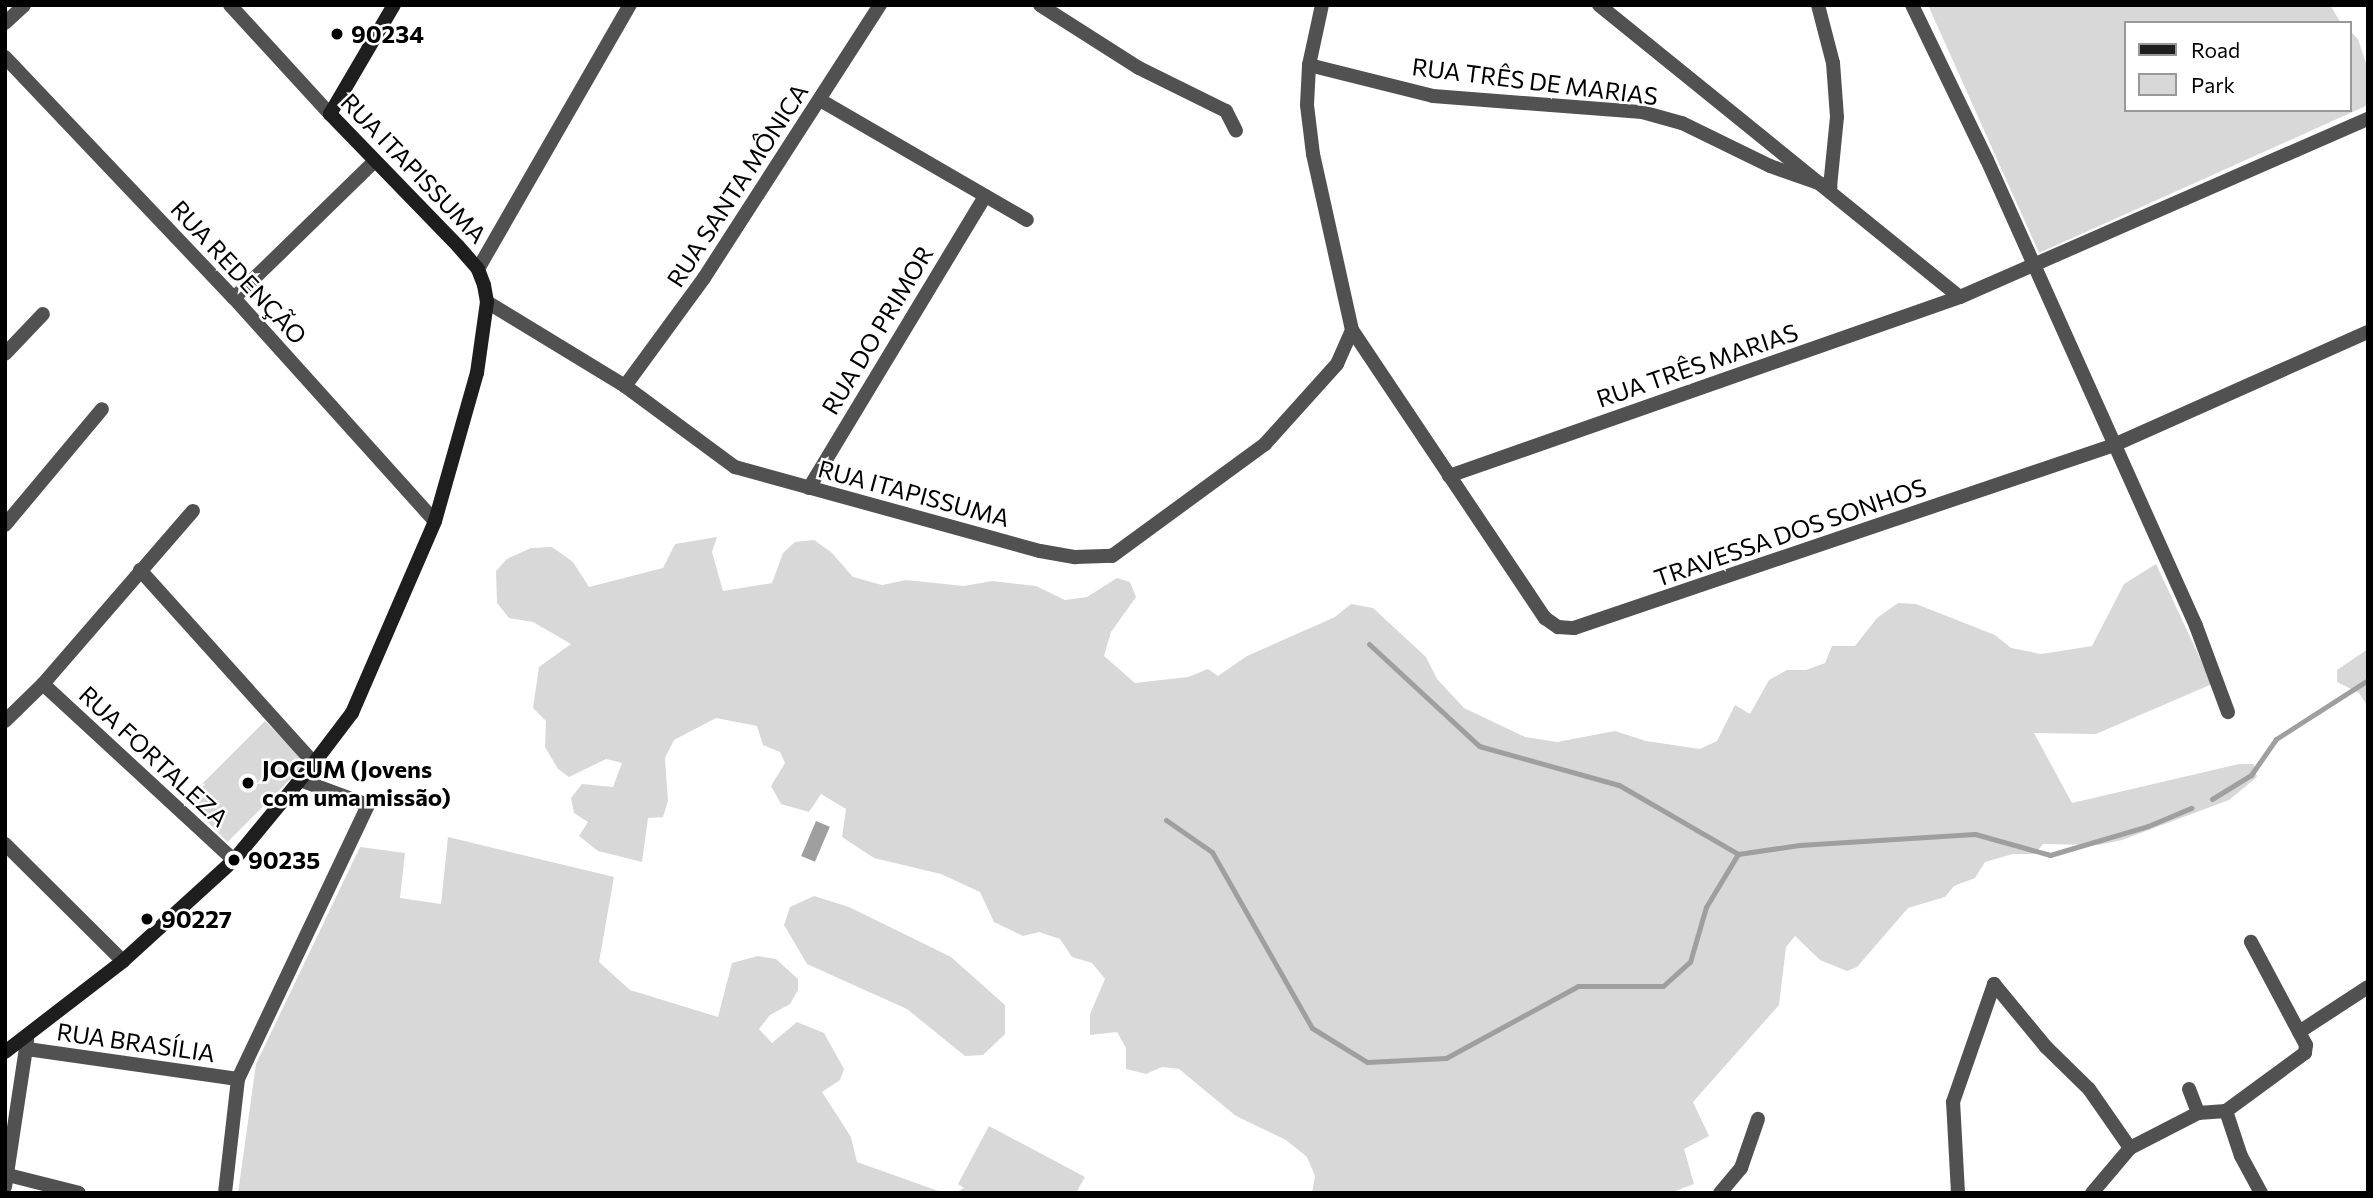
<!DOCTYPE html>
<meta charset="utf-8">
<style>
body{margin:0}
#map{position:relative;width:2373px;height:1198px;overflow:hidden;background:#fff;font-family:Commissioner,sans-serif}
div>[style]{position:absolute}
.green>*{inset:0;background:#d8d8d8;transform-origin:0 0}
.water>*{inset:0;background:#9f9f9f;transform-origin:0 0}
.stream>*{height:5px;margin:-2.5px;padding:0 2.5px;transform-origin:2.5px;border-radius:2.5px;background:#9f9f9f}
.street>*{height:14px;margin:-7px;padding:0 7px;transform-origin:7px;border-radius:7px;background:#515151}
.secondary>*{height:14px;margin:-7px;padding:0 7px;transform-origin:7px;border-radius:7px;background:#1e1e1e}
.dots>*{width:19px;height:19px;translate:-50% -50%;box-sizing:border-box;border:4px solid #fff;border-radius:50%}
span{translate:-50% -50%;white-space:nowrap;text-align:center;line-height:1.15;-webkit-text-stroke:5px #fff;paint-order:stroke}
.poi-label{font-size:24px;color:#000;font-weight:700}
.left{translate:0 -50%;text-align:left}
.street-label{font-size:24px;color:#000}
.frame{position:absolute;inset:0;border:7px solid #000;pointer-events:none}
.legend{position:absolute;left:2124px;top:21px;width:228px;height:91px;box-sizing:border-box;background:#fff;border:2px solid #999;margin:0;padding:9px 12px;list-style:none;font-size:21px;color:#000}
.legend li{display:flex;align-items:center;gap:14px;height:35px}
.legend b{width:35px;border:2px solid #999}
</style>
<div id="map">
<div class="green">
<i style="clip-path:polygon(1928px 5px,2330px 5px,2341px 23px,2126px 23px,2126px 110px,2350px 110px,2350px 31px,2358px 39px,2368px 69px,2368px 105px,2039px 253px)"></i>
<i style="clip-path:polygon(717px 537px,712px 552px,723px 591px,772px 583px,783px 553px,795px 542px,814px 540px,831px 552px,853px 577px,882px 585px,906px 580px,964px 586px,992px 581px,1036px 586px,1065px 600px,1087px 597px,1117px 578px,1130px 582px,1136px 597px,1111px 632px,1104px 656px,1135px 683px,1188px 677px,1208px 669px,1218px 676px,1247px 656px,1335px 617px,1351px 604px,1373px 608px,1426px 657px,1437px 679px,1464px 708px,1525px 737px,1557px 742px,1615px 731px,1646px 741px,1700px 749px,1717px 741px,1735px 705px,1750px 714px,1769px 680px,1787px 670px,1806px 670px,1825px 663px,1832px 646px,1855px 646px,1877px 618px,1898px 603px,1916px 604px,1995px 635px,2011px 648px,2041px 654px,2092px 646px,2124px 584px,2156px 564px,2212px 684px,2096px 734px,2034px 733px,2072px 803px,2239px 764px,2254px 764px,2257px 777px,2229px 800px,2122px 840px,2099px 845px,2043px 844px,2035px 854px,2013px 854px,1985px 862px,1975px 878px,1954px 886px,1945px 897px,1908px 908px,1857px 967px,1847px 971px,1820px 960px,1795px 936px,1786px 947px,1779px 1005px,1693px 1102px,1709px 1136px,1684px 1149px,1694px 1184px,1670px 1193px,1312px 1193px,1315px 1176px,1307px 1157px,1286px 1140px,1236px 1116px,1179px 1069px,1162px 1067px,1146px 1074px,1126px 1069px,1126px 1048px,1117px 1032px,1090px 1035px,1090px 1014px,1105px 979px,1092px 963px,1072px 957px,1060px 939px,1039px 932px,1023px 936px,994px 922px,980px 892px,941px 874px,874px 858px,842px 837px,846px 809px,821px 794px,809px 812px,781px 804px,771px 786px,785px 763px,780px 752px,763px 745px,757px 726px,716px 718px,674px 740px,665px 758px,668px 801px,663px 817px,648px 818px,642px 862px,598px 851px,579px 836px,588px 822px,574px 813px,571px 798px,582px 784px,613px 787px,622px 763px,606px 759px,569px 777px,558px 769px,545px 747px,546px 721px,533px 708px,539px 667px,571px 644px,533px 622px,509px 618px,497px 603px,496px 571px,507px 559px,531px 548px,552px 547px,573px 562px,589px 587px,663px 568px,675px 544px)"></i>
<i style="clip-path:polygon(2368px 649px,2368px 707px,2359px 693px,2337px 682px,2337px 670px)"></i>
<i style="left:265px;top:721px;width:59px;height:112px;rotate:45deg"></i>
<i style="clip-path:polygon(448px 837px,614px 877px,599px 962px,630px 990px,718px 1017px,732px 963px,758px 956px,776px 959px,798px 979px,798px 990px,790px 1004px,770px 1015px,759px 1029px,772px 1043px,797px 1022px,824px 1033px,844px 1069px,840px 1080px,822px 1092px,851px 1137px,857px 1162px,944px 1193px,238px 1193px,256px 1064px,360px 847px,405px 853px,400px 898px,441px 904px)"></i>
<i style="clip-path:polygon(814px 896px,849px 907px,951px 957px,1005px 1005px,1005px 1034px,983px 1055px,965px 1056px,907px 1009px,807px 964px,784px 925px,790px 907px)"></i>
<i style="clip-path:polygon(989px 1126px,1085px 1177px,1076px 1193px,955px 1193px,964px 1188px,958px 1184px)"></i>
</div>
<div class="water">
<i style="left:816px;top:821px;width:15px;height:38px;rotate:23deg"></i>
</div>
<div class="stream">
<i style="left:1369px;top:644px;width:150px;rotate:42.8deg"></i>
<i style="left:1479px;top:746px;width:145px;rotate:15.6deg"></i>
<i style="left:1619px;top:785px;width:138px;rotate:30.1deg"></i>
<i style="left:2212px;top:799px;width:46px;rotate:-31.6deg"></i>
<i style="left:2251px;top:775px;width:44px;rotate:-55.2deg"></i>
<i style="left:2276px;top:739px;width:109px;rotate:-32.7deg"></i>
<i style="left:1166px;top:820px;width:56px;rotate:34.8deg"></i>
<i style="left:1212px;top:852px;width:202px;rotate:60.4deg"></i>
<i style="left:1312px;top:1028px;width:65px;rotate:31.7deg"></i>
<i style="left:1367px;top:1062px;width:79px;rotate:-2.9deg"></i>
<i style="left:1446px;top:1058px;width:150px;rotate:-28.6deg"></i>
<i style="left:1578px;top:986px;width:85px"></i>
<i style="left:1663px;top:986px;width:36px;rotate:-42deg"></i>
<i style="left:1690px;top:962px;width:57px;rotate:-73.8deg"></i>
<i style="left:1706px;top:907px;width:62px;rotate:-58.9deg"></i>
<i style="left:1738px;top:854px;width:62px;rotate:-8.4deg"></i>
<i style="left:1799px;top:845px;width:176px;rotate:-3.6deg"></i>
<i style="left:1975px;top:834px;width:78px;rotate:15.6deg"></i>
<i style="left:2050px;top:855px;width:102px;rotate:-16.5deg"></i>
<i style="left:2148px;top:826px;width:47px;rotate:-22.7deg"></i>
</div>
<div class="street">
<i style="left:230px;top:5px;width:148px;rotate:47.5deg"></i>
<i style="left:1040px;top:5px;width:117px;rotate:32.5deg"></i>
<i style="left:1139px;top:68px;width:97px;rotate:26.3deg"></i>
<i style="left:1226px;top:111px;width:22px;rotate:63deg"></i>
<i style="left:1599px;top:5px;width:464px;rotate:39deg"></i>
<i style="left:1912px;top:5px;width:172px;rotate:64.2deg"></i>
<i style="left:1987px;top:160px;width:511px;rotate:65.84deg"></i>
<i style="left:2196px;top:626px;width:92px;rotate:69.6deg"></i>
<i style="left:5px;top:23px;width:26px;rotate:-43deg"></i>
<i style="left:5px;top:57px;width:332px;rotate:46.5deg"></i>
<i style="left:234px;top:298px;width:300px;rotate:48deg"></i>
<i style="left:1309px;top:65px;width:128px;rotate:14deg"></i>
<i style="left:1433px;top:96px;width:210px;rotate:4.4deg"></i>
<i style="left:1642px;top:112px;width:41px;rotate:15.4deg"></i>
<i style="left:1682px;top:123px;width:98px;rotate:26deg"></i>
<i style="left:1770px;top:166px;width:64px;rotate:19.3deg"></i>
<i style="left:1830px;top:187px;width:70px;rotate:-84.3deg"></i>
<i style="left:1837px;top:117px;width:54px;rotate:-94.2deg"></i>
<i style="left:1833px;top:63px;width:60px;rotate:-104.5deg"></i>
<i style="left:820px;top:100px;width:239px;rotate:30.1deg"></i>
<i style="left:478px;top:269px;width:305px;rotate:-60.1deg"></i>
<i style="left:234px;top:298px;width:195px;rotate:-44.2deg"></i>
<i style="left:487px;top:302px;width:162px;rotate:31.3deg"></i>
<i style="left:625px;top:386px;width:137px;rotate:36.4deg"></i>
<i style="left:735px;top:467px;width:316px;rotate:15.4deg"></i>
<i style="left:1040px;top:551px;width:36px;rotate:10deg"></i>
<i style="left:1075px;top:557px;width:37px;rotate:-2deg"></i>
<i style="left:1112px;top:556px;width:190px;rotate:-36.2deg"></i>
<i style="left:1265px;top:444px;width:108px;rotate:-48deg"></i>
<i style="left:1337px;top:364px;width:37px;rotate:-66deg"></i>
<i style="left:1352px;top:330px;width:180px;rotate:-102.5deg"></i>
<i style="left:1313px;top:154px;width:49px;rotate:-97deg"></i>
<i style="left:1307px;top:105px;width:40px;rotate:-87.1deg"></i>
<i style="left:1309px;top:65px;width:61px;rotate:-77.8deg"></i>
<i style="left:1352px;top:330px;width:347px;rotate:56.2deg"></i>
<i style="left:1545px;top:618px;width:16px;rotate:35deg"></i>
<i style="left:1558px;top:627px;width:16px;rotate:4deg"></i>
<i style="left:1574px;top:628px;width:570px;rotate:-18.72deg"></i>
<i style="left:2114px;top:445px;width:278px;rotate:-24deg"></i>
<i style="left:5px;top:354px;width:55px;rotate:-46.5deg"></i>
<i style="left:625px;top:386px;width:134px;rotate:-53.8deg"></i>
<i style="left:704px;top:278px;width:325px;rotate:-57.2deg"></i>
<i style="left:1449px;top:476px;width:541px;rotate:-19.31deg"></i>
<i style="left:1960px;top:297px;width:445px;rotate:-23.6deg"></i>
<i style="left:809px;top:488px;width:341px;rotate:-58.9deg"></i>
<i style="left:5px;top:525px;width:151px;rotate:-50.1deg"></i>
<i style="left:140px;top:570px;width:260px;rotate:48deg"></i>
<i style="left:43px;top:684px;width:260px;rotate:42.7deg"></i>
<i style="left:5px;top:721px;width:53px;rotate:-44.2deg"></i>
<i style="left:43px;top:684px;width:229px;rotate:-49.1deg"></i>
<i style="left:5px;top:844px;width:166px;rotate:44.8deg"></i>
<i style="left:1994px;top:984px;width:82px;rotate:50.5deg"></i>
<i style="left:2046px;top:1047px;width:60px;rotate:44.3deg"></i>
<i style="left:2089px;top:1089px;width:72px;rotate:55.2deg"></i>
<i style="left:2299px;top:1032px;width:82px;rotate:-33.1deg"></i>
<i style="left:27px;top:1049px;width:213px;rotate:8.1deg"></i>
<i style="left:2189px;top:1089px;width:26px;rotate:69deg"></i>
<i style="left:2226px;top:1111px;width:47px;rotate:71.6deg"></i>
<i style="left:2241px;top:1156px;width:42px;rotate:61.6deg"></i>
<i style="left:8px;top:1175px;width:73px;rotate:14.2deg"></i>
<i style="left:5px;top:1187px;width:148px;rotate:-81.4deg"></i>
<i style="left:225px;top:1193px;width:115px;rotate:-83.5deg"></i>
<i style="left:238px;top:1079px;width:303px;rotate:-64.6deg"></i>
<i style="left:368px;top:805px;width:72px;rotate:-159.8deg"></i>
<i style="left:1720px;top:1193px;width:33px;rotate:-50deg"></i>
<i style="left:1741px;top:1168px;width:52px;rotate:-70.9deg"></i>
<i style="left:1958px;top:1193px;width:91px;rotate:-93.1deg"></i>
<i style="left:1953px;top:1102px;width:125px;rotate:-70.8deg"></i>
<i style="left:2092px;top:1193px;width:59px;rotate:-49.8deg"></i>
<i style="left:2130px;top:1148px;width:76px;rotate:-27.2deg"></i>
<i style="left:2198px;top:1113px;width:28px;rotate:-4deg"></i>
<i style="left:2226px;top:1111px;width:98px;rotate:-36.3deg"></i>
<i style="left:2305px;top:1053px;width:8px;rotate:-83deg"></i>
<i style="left:2306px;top:1045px;width:117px;rotate:-118.1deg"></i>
</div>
<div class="secondary">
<i style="left:5px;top:1052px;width:149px;rotate:-37.6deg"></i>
<i style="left:123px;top:961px;width:150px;rotate:-42.3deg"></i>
<i style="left:234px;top:860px;width:126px;rotate:-50.5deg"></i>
<i style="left:314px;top:763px;width:63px;rotate:-52.8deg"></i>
<i style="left:352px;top:713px;width:209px;rotate:-66.6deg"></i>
<i style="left:435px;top:521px;width:154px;rotate:-74.2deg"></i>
<i style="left:477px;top:373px;width:72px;rotate:-82deg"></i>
<i style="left:487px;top:302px;width:17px;rotate:-100deg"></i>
<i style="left:484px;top:285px;width:17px;rotate:-111deg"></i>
<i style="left:478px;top:269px;width:30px;rotate:-131deg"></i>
<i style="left:458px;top:246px;width:184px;rotate:-134.1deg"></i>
<i style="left:330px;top:114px;width:126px;rotate:-59.6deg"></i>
</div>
<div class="dots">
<i style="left:337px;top:34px;background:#000"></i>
<i style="left:248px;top:783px;background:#000"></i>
<i style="left:234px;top:860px;background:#000"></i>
<i style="left:147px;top:919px;background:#000"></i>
</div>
<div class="poi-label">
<span class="left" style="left:351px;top:34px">90234</span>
<span class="left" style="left:262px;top:783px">JOCUM (Jovens<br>com uma missão)</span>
<span class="left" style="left:248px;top:860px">90235</span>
<span class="left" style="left:161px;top:919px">90227</span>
</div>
<div class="street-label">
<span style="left:1535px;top:81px;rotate:7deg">RUA TRÊS DE MARIAS</span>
<span style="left:414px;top:168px;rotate:46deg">RUA ITAPISSUMA</span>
<span style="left:737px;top:185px;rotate:-57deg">RUA SANTA MÔNICA</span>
<span style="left:239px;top:272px;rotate:47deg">RUA REDENÇÃO</span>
<span style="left:877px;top:330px;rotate:-59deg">RUA DO PRIMOR</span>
<span style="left:1697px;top:365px;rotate:-19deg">RUA TRÊS MARIAS</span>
<span style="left:914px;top:493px;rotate:15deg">RUA ITAPISSUMA</span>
<span style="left:1790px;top:532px;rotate:-19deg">TRAVESSA DOS SONHOS</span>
<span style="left:154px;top:756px;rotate:43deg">RUA FORTALEZA</span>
<span style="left:136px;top:1042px;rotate:8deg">RUA BRASÍLIA</span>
</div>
<div class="frame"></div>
<ul class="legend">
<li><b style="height:9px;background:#1e1e1e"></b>Road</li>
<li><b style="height:19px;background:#d8d8d8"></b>Park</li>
</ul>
</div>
